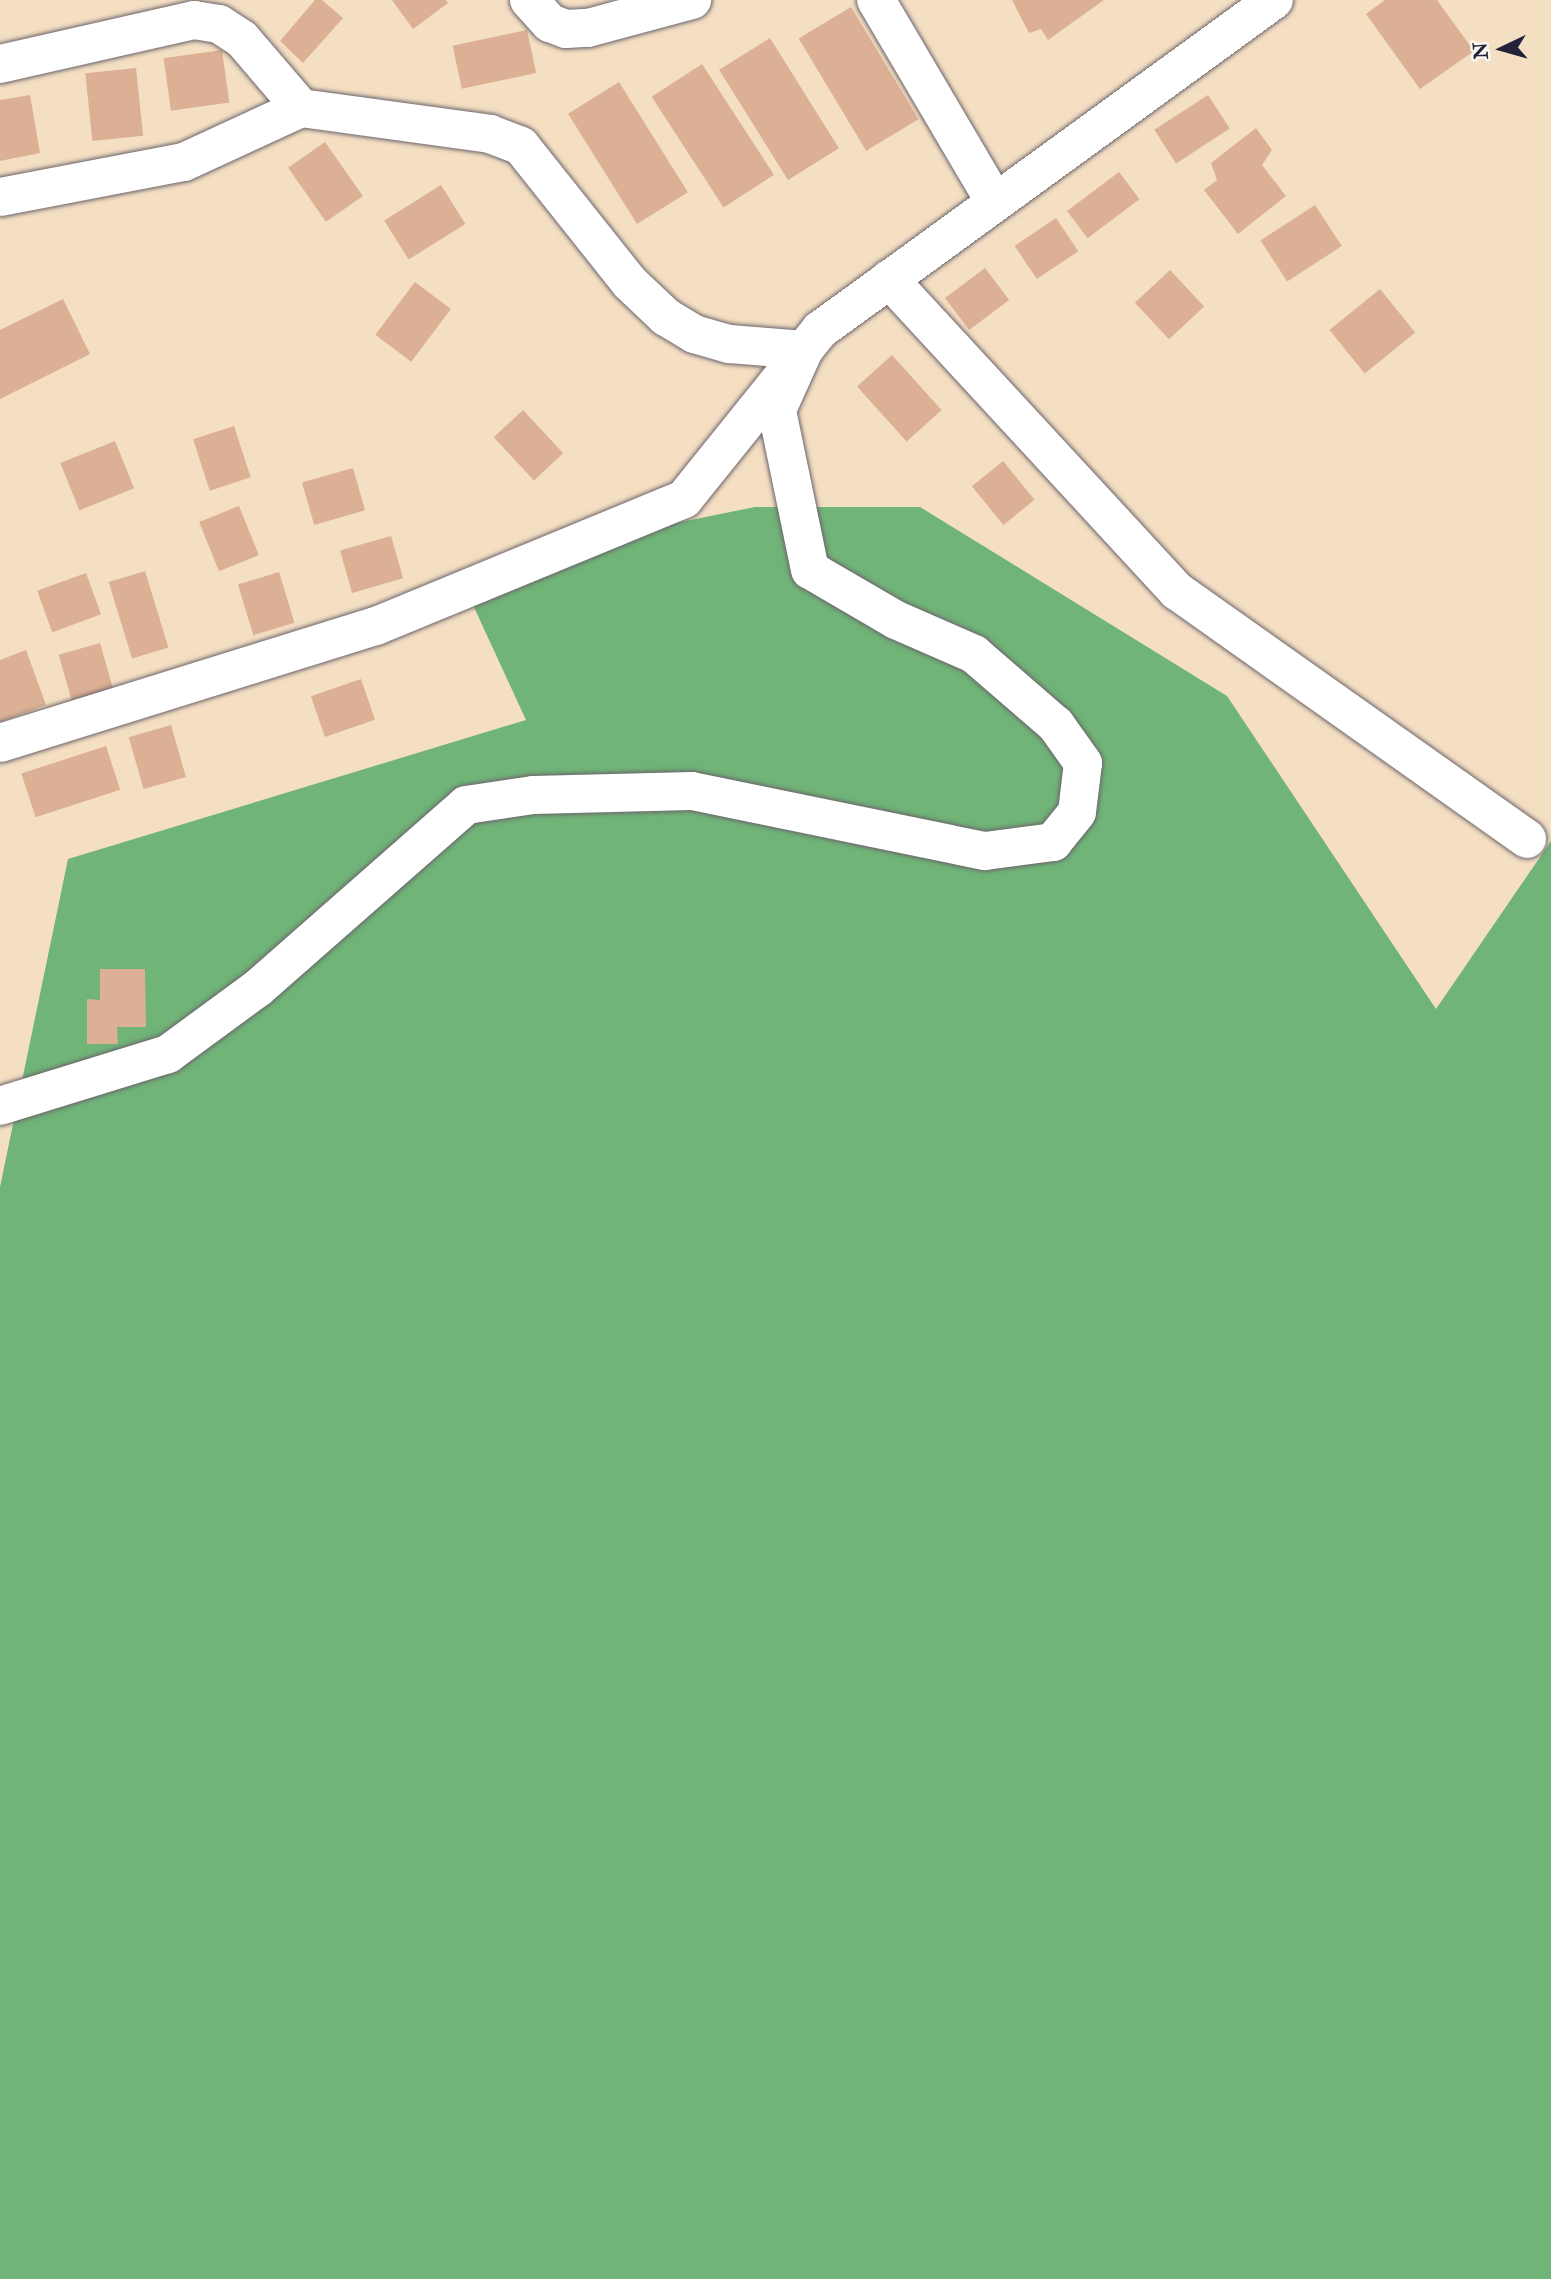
<!DOCTYPE html>
<style>
body{margin:0}
#map{position:relative;width:1551px;height:2279px;overflow:hidden;background:#f4dfc3;font-family:"IM FELL Double Pica",serif}
div>[style]{position:absolute}
.forest>*{inset:0;background:#70b478}
.building>*{inset:0;background:#dbb094;transform-origin:0 0}
.roads{filter:drop-shadow(0 0 2px #6c646b) drop-shadow(0 0 2px #6c646b)}
.minor>*{height:38px;margin:-19px;padding:0 19px;transform-origin:19px;border-radius:19px;background:#fff}
span{translate:-50% -50%;white-space:nowrap;text-align:center;line-height:1.15;-webkit-text-stroke:5px #fbf7ec;paint-order:stroke}
.north{position:absolute;left:1467px;top:14px;width:70px;height:70px;-webkit-text-stroke:5px #fbf7ec;paint-order:stroke;rotate:265deg;font-size:19px;font-weight:700;line-height:28px;text-align:center;color:#22223b}
.north::after{content:'';display:block;margin:auto;width:24px;height:32px;background:#22223b;clip-path:polygon(50% 0,100% 100%,50% 72%,0 100%)}
</style>
<div id="map">
<div class="forest">
<i style="clip-path:polygon(755px 507px,920px 507px,1227px 696px,1436px 1009px,1551px 841px,1551px 2279px,0 2279px,0 1187px,68px 859px,526px 720px,472px 603px,661px 526px)"></i>
</div>
<div class="building">
<i style="clip-path:polygon(315px 0,322px 0,343px 18px,303px 63px,280px 41px)"></i>
<i style="clip-path:polygon(392px 0,446px 0,448px 3px,413px 29px)"></i>
<i style="clip-path:polygon(1012px 0,1104px 0,1048px 40px,1041px 29px,1029px 33px)"></i>
<i style="clip-path:polygon(1385px 0,1437px 0,1474px 51px,1420px 89px,1366px 14px)"></i>
<i style="left:851px;top:7px;width:131px;height:61px;rotate:59deg"></i>
<i style="left:527px;top:30px;width:44px;height:76px;rotate:78deg"></i>
<i style="left:770px;top:38px;width:130px;height:60px;rotate:58deg"></i>
<i style="left:222px;top:50px;width:53px;height:59px;rotate:82deg"></i>
<i style="left:702px;top:64px;width:132px;height:60px;rotate:57deg"></i>
<i style="left:136px;top:68px;width:68px;height:51px;rotate:84deg"></i>
<i style="left:619px;top:82px;width:130px;height:60px;rotate:58deg"></i>
<i style="clip-path:polygon(30px 95px,40px 153px,0 161px,0 100px)"></i>
<i style="left:1208px;top:95px;width:40px;height:64px;rotate:57deg"></i>
<i style="clip-path:polygon(1256px 128px,1272px 150px,1262px 165px,1286px 196px,1238px 234px,1204px 190px,1217px 180px,1211px 163px)"></i>
<i style="left:325px;top:142px;width:66px;height:45px;rotate:55deg"></i>
<i style="left:1119px;top:172px;width:34px;height:65px;rotate:53deg"></i>
<i style="left:441px;top:185px;width:46px;height:67px;rotate:58deg"></i>
<i style="left:1315px;top:205px;width:49px;height:65px;rotate:57deg"></i>
<i style="left:1056px;top:218px;width:40px;height:50px;rotate:56deg"></i>
<i style="left:985px;top:268px;width:40px;height:50px;rotate:53deg"></i>
<i style="left:1170px;top:270px;width:50px;height:48px;rotate:47deg"></i>
<i style="left:415px;top:282px;width:45px;height:66px;rotate:37deg"></i>
<i style="left:1380px;top:289px;width:56px;height:65px;rotate:51deg"></i>
<i style="clip-path:polygon(63px 299px,90px 354px,0 399px,0 330px)"></i>
<i style="left:892px;top:355px;width:74px;height:47px;rotate:48deg"></i>
<i style="left:523px;top:410px;width:59px;height:40px;rotate:47deg"></i>
<i style="left:234px;top:426px;width:54px;height:43px;rotate:72deg"></i>
<i style="left:115px;top:441px;width:51px;height:59px;rotate:68deg"></i>
<i style="left:1003px;top:461px;width:50px;height:40px;rotate:51deg"></i>
<i style="left:353px;top:468px;width:44px;height:53px;rotate:74deg"></i>
<i style="left:239px;top:506px;width:53px;height:43px;rotate:68deg"></i>
<i style="left:391px;top:536px;width:44px;height:53px;rotate:74deg"></i>
<i style="left:145px;top:571px;width:80px;height:38px;rotate:73deg"></i>
<i style="left:279px;top:572px;width:53px;height:43px;rotate:73deg"></i>
<i style="left:86px;top:573px;width:44px;height:52px;rotate:70deg"></i>
<i style="left:100px;top:643px;width:54px;height:43px;rotate:74deg"></i>
<i style="clip-path:polygon(26px 650px,46px 705px,0 722px,0 660px)"></i>
<i style="left:361px;top:679px;width:43px;height:53px;rotate:71deg"></i>
<i style="left:171px;top:725px;width:54px;height:44px;rotate:74deg"></i>
<i style="left:106px;top:746px;width:46px;height:89px;rotate:72deg"></i>
<i style="clip-path:polygon(100px 969px,145px 969px,146px 1027px,117px 1027px,118px 1044px,87px 1044px,87px 999px,100px 1000px)"></i>
</div>
<div class="roads">
<div class="minor">
<i style="left:529px;top:0;width:31px;rotate:48deg"></i>
<i style="left:550px;top:23px;width:17px;rotate:21deg"></i>
<i style="left:566px;top:29px;width:22px;rotate:-3deg"></i>
<i style="left:588px;top:28px;width:108px;rotate:-15.1deg"></i>
<i style="left:876px;top:0;width:232px;rotate:59.5deg"></i>
<i style="left:0;top:64px;width:199px;rotate:-12.8deg"></i>
<i style="left:194px;top:20px;width:25px;rotate:9deg"></i>
<i style="left:219px;top:24px;width:27px;rotate:33deg"></i>
<i style="left:242px;top:39px;width:91px;rotate:49.5deg"></i>
<i style="left:0;top:197px;width:187px;rotate:-10.8deg"></i>
<i style="left:184px;top:162px;width:129px;rotate:-24.8deg"></i>
<i style="left:301px;top:108px;width:191px;rotate:7.8deg"></i>
<i style="left:490px;top:134px;width:33px;rotate:21deg"></i>
<i style="left:521px;top:146px;width:175px;rotate:51.5deg"></i>
<i style="left:630px;top:283px;width:50px;rotate:43.4deg"></i>
<i style="left:666px;top:317px;width:33px;rotate:31deg"></i>
<i style="left:694px;top:334px;width:37px;rotate:16deg"></i>
<i style="left:730px;top:344px;width:74px;rotate:4.6deg"></i>
<i style="left:889px;top:279px;width:425px;rotate:47.3deg"></i>
<i style="left:1177px;top:591px;width:429px;rotate:35.3deg"></i>
<i style="left:0;top:743px;width:394px;rotate:-17.3deg"></i>
<i style="left:376px;top:626px;width:333px;rotate:-22.4deg"></i>
<i style="left:684px;top:499px;width:217px;rotate:-51.2deg"></i>
<i style="left:820px;top:330px;width:561px;rotate:-36.01deg"></i>
<i style="left:0;top:1106px;width:176px;rotate:-17.2deg"></i>
<i style="left:168px;top:1054px;width:112px;rotate:-36.3deg"></i>
<i style="left:258px;top:988px;width:277px;rotate:-41.3deg"></i>
<i style="left:466px;top:805px;width:68px;rotate:-8.5deg"></i>
<i style="left:533px;top:795px;width:159px;rotate:-1.4deg"></i>
<i style="left:692px;top:791px;width:299px;rotate:11.6deg"></i>
<i style="left:985px;top:851px;width:69px;rotate:-7.5deg"></i>
<i style="left:1053px;top:842px;width:38px;rotate:-51deg"></i>
<i style="left:1077px;top:812px;width:49px;rotate:-83deg"></i>
<i style="left:1083px;top:763px;width:47px;rotate:-125.4deg"></i>
<i style="left:1056px;top:725px;width:108px;rotate:-139.1deg"></i>
<i style="left:974px;top:654px;width:85px;rotate:-156.4deg"></i>
<i style="left:896px;top:620px;width:99px;rotate:-149.8deg"></i>
<i style="left:810px;top:570px;width:163px;rotate:-101.7deg"></i>
<i style="left:777px;top:410px;width:66px;rotate:-65.8deg"></i>
</div>
</div>
<div class="north">N</div>
</div>
